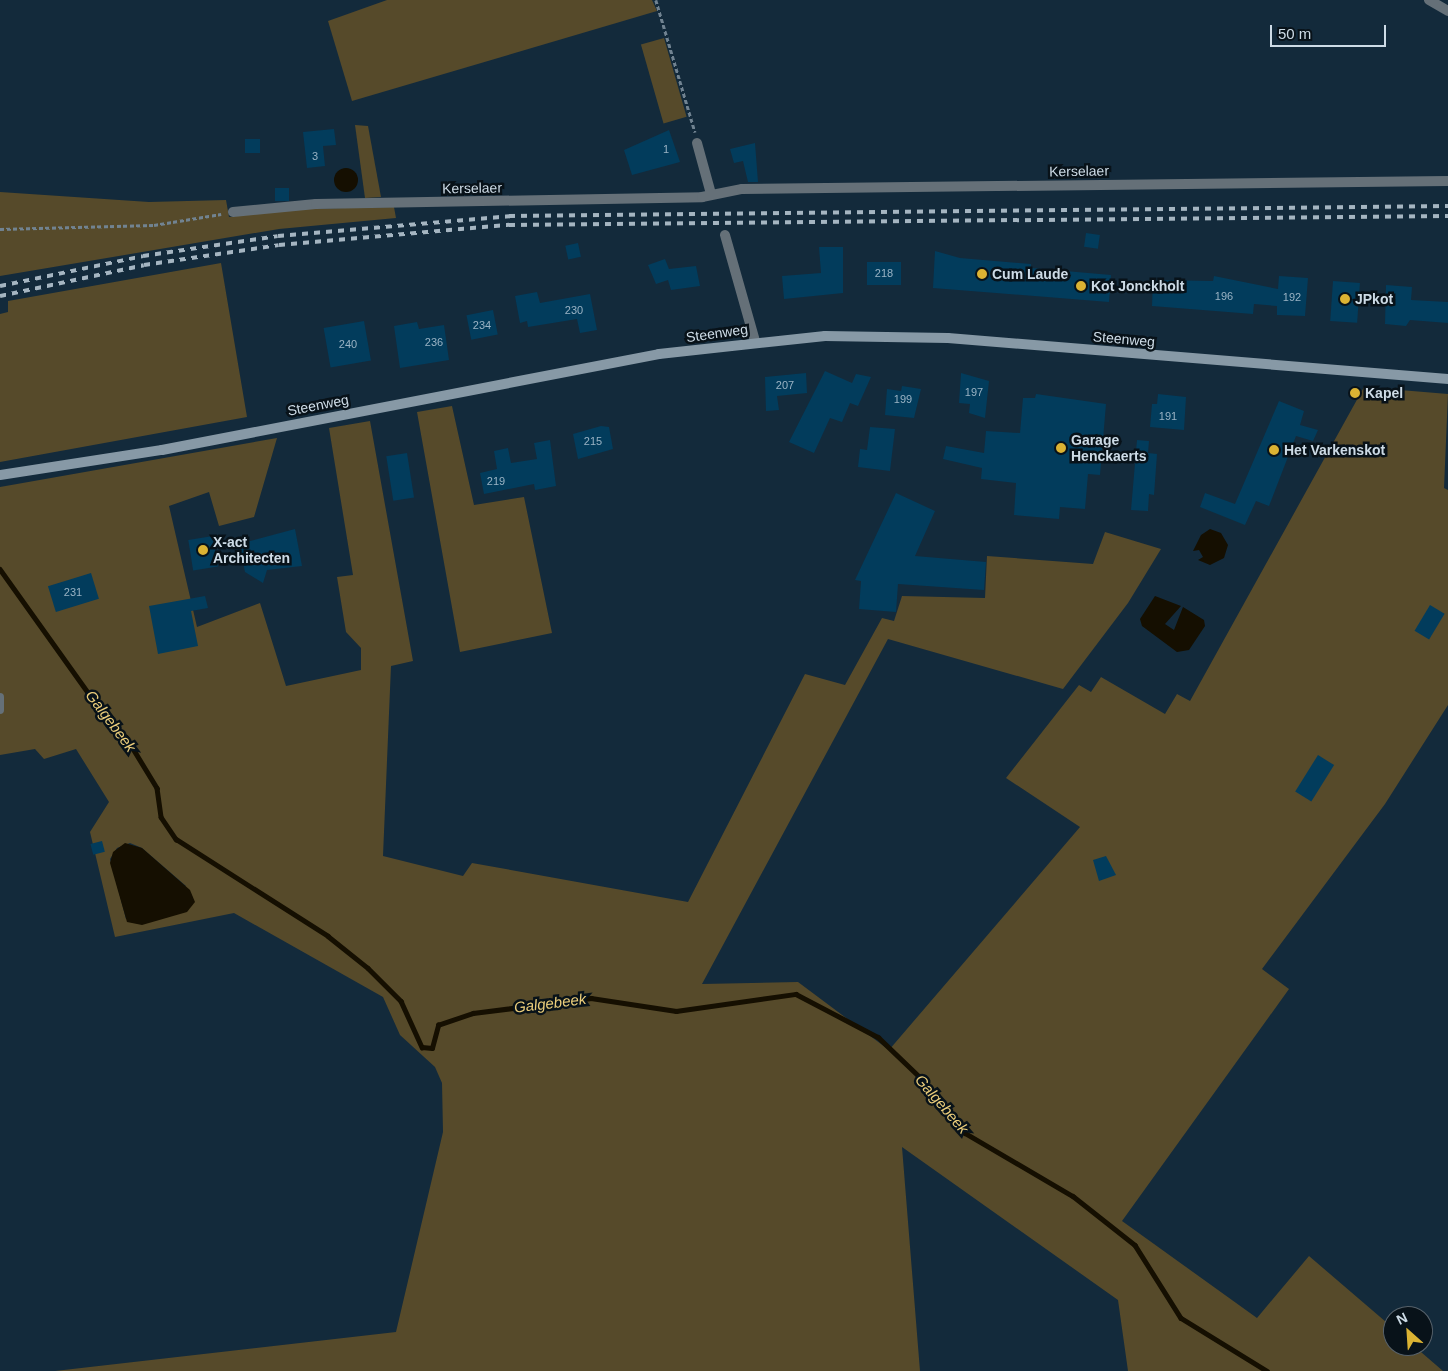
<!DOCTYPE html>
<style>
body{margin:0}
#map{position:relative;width:1448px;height:1371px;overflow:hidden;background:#132a3b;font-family:Arial,sans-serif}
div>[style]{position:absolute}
.green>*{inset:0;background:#564a2a;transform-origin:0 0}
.water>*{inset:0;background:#150f01}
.round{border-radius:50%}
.stream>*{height:4.5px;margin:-2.25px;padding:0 2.25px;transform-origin:2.25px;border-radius:2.25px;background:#150f01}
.building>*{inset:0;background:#023c5c;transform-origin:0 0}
.path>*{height:2.5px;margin-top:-1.25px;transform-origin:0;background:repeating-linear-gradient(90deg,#718391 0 4px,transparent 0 6.5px)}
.lane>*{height:8px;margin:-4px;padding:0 4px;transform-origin:4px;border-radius:4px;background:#657078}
.street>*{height:10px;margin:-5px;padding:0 5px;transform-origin:5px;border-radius:5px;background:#657078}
.secondary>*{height:10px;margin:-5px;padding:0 5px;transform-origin:5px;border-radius:5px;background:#8799a6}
.rail>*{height:4px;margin-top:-2px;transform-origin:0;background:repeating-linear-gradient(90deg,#a5b5c1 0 6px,transparent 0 12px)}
.dots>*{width:14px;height:14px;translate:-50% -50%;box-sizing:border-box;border:2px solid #081219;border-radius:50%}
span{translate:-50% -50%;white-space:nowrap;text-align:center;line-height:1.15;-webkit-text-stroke:5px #081219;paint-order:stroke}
.number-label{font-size:11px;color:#9ab3c4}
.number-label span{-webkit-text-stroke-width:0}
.street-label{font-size:14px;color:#cddbe6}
.poi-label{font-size:14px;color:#cddbe6;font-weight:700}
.left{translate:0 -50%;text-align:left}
.water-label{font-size:15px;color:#ecce7b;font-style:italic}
.north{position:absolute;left:1383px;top:1306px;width:50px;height:50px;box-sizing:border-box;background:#081219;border:1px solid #57626b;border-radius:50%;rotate:334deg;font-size:14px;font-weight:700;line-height:20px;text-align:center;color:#cddbe6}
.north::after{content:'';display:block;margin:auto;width:18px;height:22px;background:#dbb333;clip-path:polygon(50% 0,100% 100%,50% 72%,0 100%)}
.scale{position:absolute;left:1270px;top:25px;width:116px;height:22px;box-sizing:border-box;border:2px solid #cddbe6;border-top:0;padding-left:6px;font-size:15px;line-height:18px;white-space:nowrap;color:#cddbe6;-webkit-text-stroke:4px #081219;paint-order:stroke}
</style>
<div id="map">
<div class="green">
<i style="clip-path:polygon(387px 0,652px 0,657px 11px,352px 101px,328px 21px)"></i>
<i style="left:664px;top:38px;width:82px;height:24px;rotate:74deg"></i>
<i style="clip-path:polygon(355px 125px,368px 126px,381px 197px,365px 198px)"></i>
<i style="clip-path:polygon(0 192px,149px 202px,226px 200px,229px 217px,298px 209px,394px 207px,396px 218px,279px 229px,0 276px)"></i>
<i style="clip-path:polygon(221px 263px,247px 417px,0 462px,0 314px,8px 312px,8px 301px)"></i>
<i style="clip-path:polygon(evenodd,1364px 387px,1448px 394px,1444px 488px,1448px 490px,1448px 705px,1385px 804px,1262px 969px,1289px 989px,1122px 1221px,1257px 1318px,1309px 1256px,1393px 1328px,1393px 1346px,1414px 1346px,1443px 1371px,1128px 1371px,1118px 1300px,902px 1147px,920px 1371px,55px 1371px,396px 1332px,443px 1132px,442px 1083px,435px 1067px,400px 1035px,383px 997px,234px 913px,115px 937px,90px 832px,109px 802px,76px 749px,44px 759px,35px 749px,0 755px,0 487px,277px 438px,254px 517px,219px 526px,209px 492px,169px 506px,197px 627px,260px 603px,286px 686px,361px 670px,361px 648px,346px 632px,337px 577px,353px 575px,329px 428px,370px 421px,413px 661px,391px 666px,383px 856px,463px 876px,472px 863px,688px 902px,805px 674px,845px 685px,882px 618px,894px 621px,902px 596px,985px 598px,987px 556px,1093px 564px,1105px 532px,1161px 549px,1128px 603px,1063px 689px,888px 639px,702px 984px,798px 982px,889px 1050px,1080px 827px,1006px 778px,1079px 685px,1091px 692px,1101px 677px,1165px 714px,1177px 694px,1190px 701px,1364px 387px,130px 843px,142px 848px,186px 886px,126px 919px,110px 859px,117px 848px,130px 843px)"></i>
<i style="clip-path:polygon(452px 406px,474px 505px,524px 497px,552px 633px,460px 652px,417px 412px)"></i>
</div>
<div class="water">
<i class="round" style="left:334px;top:168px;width:24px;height:24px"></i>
<i style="clip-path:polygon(1210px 529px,1221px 533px,1228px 545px,1224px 558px,1210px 565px,1198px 560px,1203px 557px,1199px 550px,1193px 551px,1201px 535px)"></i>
<i style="clip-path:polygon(1155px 596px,1181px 606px,1165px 624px,1174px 630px,1183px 607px,1204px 620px,1205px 626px,1189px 650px,1177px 652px,1142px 626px,1140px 619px)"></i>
<i style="clip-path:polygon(125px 843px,142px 848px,190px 890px,195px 902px,187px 912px,142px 925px,127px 922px,110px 863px,113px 852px)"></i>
</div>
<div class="stream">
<i style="left:0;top:569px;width:193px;rotate:54.5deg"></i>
<i style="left:112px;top:726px;width:18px;rotate:38deg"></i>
<i style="left:126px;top:737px;width:60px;rotate:58.7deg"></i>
<i style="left:157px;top:788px;width:29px;rotate:82deg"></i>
<i style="left:161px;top:817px;width:27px;rotate:56deg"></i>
<i style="left:176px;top:839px;width:180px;rotate:32.5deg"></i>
<i style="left:328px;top:936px;width:51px;rotate:38.7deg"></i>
<i style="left:368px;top:968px;width:47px;rotate:45deg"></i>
<i style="left:401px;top:1001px;width:51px;rotate:65.5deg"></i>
<i style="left:422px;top:1047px;width:10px;rotate:6deg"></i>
<i style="left:432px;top:1048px;width:24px;rotate:-75deg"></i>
<i style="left:438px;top:1025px;width:37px;rotate:-19deg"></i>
<i style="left:473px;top:1013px;width:119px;rotate:-7.2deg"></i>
<i style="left:591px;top:998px;width:86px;rotate:8.7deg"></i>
<i style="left:676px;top:1011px;width:121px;rotate:-8.1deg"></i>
<i style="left:796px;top:994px;width:93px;rotate:27.7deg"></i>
<i style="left:878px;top:1037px;width:64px;rotate:43.7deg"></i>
<i style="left:924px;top:1081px;width:66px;rotate:51.7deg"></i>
<i style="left:965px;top:1133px;width:125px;rotate:30.3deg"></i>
<i style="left:1073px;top:1196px;width:79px;rotate:38.3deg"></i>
<i style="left:1135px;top:1245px;width:86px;rotate:57.8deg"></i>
<i style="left:1181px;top:1318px;width:101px;rotate:31.6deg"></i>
</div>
<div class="building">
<i style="clip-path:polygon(334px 129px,336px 145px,323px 146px,325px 166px,307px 168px,303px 132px)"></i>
<i style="clip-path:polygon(669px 130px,680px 162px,632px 175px,624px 150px)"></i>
<i style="left:245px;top:139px;width:15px;height:14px"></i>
<i style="clip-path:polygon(755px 143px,758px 182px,748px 182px,743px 161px,734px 163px,730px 149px)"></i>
<i style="left:275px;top:188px;width:14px;height:13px"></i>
<i style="left:1086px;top:233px;width:14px;height:14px;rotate:8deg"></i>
<i style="left:578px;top:243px;width:14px;height:13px;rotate:78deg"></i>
<i style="clip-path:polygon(819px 247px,843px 247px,843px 293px,784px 299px,782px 276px,821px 273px)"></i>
<i style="clip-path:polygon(935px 251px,960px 258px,1031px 264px,1031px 268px,1111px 275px,1109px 302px,933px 288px)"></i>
<i style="clip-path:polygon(665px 259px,669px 269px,696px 266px,700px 286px,671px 290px,668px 280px,656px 284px,648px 265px)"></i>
<i style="left:867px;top:262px;width:34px;height:23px"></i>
<i style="clip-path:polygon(1214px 276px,1278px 289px,1279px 276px,1308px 278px,1305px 316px,1277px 315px,1277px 306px,1254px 304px,1253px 314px,1152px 306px,1153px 280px,1213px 281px)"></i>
<i style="left:1333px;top:281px;width:27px;height:40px;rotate:4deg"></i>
<i style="clip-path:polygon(1386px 285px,1412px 287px,1411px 300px,1448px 302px,1448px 323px,1410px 320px,1406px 326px,1385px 324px)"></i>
<i style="clip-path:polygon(537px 292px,540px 303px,590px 294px,597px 330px,580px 333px,577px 319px,528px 327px,527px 321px,520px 323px,515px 296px)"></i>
<i style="left:493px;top:310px;width:25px;height:27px;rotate:79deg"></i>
<i style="left:364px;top:321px;width:40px;height:41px;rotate:80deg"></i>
<i style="clip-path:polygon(417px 322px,419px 329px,444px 325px,449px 360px,400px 368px,394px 326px)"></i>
<i style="clip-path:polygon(825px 371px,852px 383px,856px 374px,871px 377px,858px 406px,850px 403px,842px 422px,830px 418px,814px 453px,789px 442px)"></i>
<i style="clip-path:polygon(806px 373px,807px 393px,777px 396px,779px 410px,766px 411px,765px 377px)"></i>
<i style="clip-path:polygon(961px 373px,989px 381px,985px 418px,969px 413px,970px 404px,959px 403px)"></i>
<i style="clip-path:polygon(902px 386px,921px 389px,914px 418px,885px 415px,887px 389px,901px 391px)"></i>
<i style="clip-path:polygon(1036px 394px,1106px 404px,1100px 475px,1088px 474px,1085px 509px,1060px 507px,1059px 519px,1014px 515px,1016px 483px,981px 479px,982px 468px,943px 459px,946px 446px,984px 453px,986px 431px,1020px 433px,1023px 398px,1035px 398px)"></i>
<i style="clip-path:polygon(1158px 394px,1186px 397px,1184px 430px,1150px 427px,1152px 404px,1157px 404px)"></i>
<i style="clip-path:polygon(1279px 401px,1304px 411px,1300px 425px,1318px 430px,1313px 441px,1296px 436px,1269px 506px,1256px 501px,1245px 525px,1200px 507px,1205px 493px,1235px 504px)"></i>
<i style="clip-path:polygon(601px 426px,609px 427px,613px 449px,578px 459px,573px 434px)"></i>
<i style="clip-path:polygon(870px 427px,895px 429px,890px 471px,858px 467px,860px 449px,867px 450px)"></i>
<i style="clip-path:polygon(550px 440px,556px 486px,535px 490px,534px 484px,484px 494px,480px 473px,497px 469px,494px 451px,508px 448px,511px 463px,537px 459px,534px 443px)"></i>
<i style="clip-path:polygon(1137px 440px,1149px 441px,1148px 453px,1157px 454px,1154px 495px,1149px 494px,1148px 511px,1131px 510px)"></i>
<i style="left:407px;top:453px;width:45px;height:21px;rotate:81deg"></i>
<i style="clip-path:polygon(896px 493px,935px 511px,915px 556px,986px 562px,984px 590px,898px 584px,896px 612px,859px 609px,861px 581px,855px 580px)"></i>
<i style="clip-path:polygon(295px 529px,302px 566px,267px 570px,263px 583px,245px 572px,239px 544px)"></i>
<i style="left:213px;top:536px;width:31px;height:25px;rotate:81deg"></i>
<i style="left:91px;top:573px;width:27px;height:45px;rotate:73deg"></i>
<i style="clip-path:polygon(205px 596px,208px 608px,191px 611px,198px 646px,158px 654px,149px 606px)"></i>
<i style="left:1430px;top:605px;width:17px;height:30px;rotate:31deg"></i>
<i style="left:1318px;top:755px;width:19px;height:43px;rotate:32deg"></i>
<i style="left:102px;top:841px;width:11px;height:12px;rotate:75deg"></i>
<i style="clip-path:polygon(1106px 856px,1116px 875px,1099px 881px,1093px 860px)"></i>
</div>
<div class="path">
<i style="left:656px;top:0;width:138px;rotate:73.5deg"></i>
<i style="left:0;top:229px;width:154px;rotate:-1.5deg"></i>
<i style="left:154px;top:225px;width:68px;rotate:-9.3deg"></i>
</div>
<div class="lane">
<i style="left:0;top:697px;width:13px;rotate:90deg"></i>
</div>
<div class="street">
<i style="left:1429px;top:0;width:22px;rotate:30deg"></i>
<i style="left:697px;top:143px;width:53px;rotate:74.6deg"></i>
<i style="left:233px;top:212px;width:83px;rotate:-5.5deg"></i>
<i style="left:316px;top:204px;width:386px;rotate:-1deg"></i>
<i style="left:702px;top:197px;width:41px;rotate:-11.3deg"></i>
<i style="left:742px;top:189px;width:706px;rotate:-0.65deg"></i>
<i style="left:725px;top:235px;width:110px;rotate:74.2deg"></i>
</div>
<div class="secondary">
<i style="left:0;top:475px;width:164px;rotate:-8.8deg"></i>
<i style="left:162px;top:450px;width:506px;rotate:-10.93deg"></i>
<i style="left:659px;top:354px;width:167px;rotate:-6.2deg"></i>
<i style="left:825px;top:336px;width:123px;rotate:0.9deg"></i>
<i style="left:948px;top:338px;width:502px;rotate:4.69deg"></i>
</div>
<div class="rail">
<i style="left:0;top:286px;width:146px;rotate:-11.8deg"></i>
<i style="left:143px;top:256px;width:136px;rotate:-8.4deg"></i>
<i style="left:278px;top:236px;width:232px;rotate:-4.9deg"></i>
<i style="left:509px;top:216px;width:939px;rotate:-0.61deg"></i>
<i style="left:0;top:296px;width:147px;rotate:-12.1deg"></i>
<i style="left:144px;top:265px;width:136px;rotate:-8.4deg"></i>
<i style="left:279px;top:245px;width:231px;rotate:-5deg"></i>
<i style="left:509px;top:225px;width:939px;rotate:-0.55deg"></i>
</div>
<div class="dots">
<i style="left:982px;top:274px;background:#dbb333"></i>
<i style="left:1081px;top:286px;background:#dbb333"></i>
<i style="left:1345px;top:299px;background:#dbb333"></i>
<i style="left:1355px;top:393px;background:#dbb333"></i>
<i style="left:1061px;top:448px;background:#dbb333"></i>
<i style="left:1274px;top:450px;background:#dbb333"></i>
<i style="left:203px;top:550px;background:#dbb333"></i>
</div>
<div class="number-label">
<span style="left:666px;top:149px">1</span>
<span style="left:315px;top:156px">3</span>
<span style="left:884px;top:273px">218</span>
<span style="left:1224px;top:296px">196</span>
<span style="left:1292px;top:297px">192</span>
<span style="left:574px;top:310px">230</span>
<span style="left:482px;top:325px">234</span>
<span style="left:434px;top:342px">236</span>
<span style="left:348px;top:344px">240</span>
<span style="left:785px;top:385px">207</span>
<span style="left:974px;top:392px">197</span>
<span style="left:903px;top:399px">199</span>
<span style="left:1168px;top:416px">191</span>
<span style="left:593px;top:441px">215</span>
<span style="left:496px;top:481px">219</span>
<span style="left:73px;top:592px">231</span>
</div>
<div class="street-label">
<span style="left:1079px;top:171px;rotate:-1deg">Kerselaer</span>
<span style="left:472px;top:188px;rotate:-1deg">Kerselaer</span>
<span style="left:717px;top:333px;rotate:-8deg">Steenweg</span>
<span style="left:1124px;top:339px;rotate:5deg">Steenweg</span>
<span style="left:318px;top:405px;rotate:-11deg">Steenweg</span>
</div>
<div class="poi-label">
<span class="left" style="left:992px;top:274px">Cum Laude</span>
<span class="left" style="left:1091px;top:286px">Kot Jonckholt</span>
<span class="left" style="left:1355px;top:299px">JPkot</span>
<span class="left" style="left:1365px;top:393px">Kapel</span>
<span class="left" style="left:1071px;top:448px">Garage<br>Henckaerts</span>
<span class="left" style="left:1284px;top:450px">Het Varkenskot</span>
<span class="left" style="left:213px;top:550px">X-act<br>Architecten</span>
</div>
<div class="water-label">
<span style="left:111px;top:721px;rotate:53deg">Galgebeek</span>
<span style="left:550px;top:1003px;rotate:-7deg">Galgebeek</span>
<span style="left:942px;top:1104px;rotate:49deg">Galgebeek</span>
</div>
<div class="north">N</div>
<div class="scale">50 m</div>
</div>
